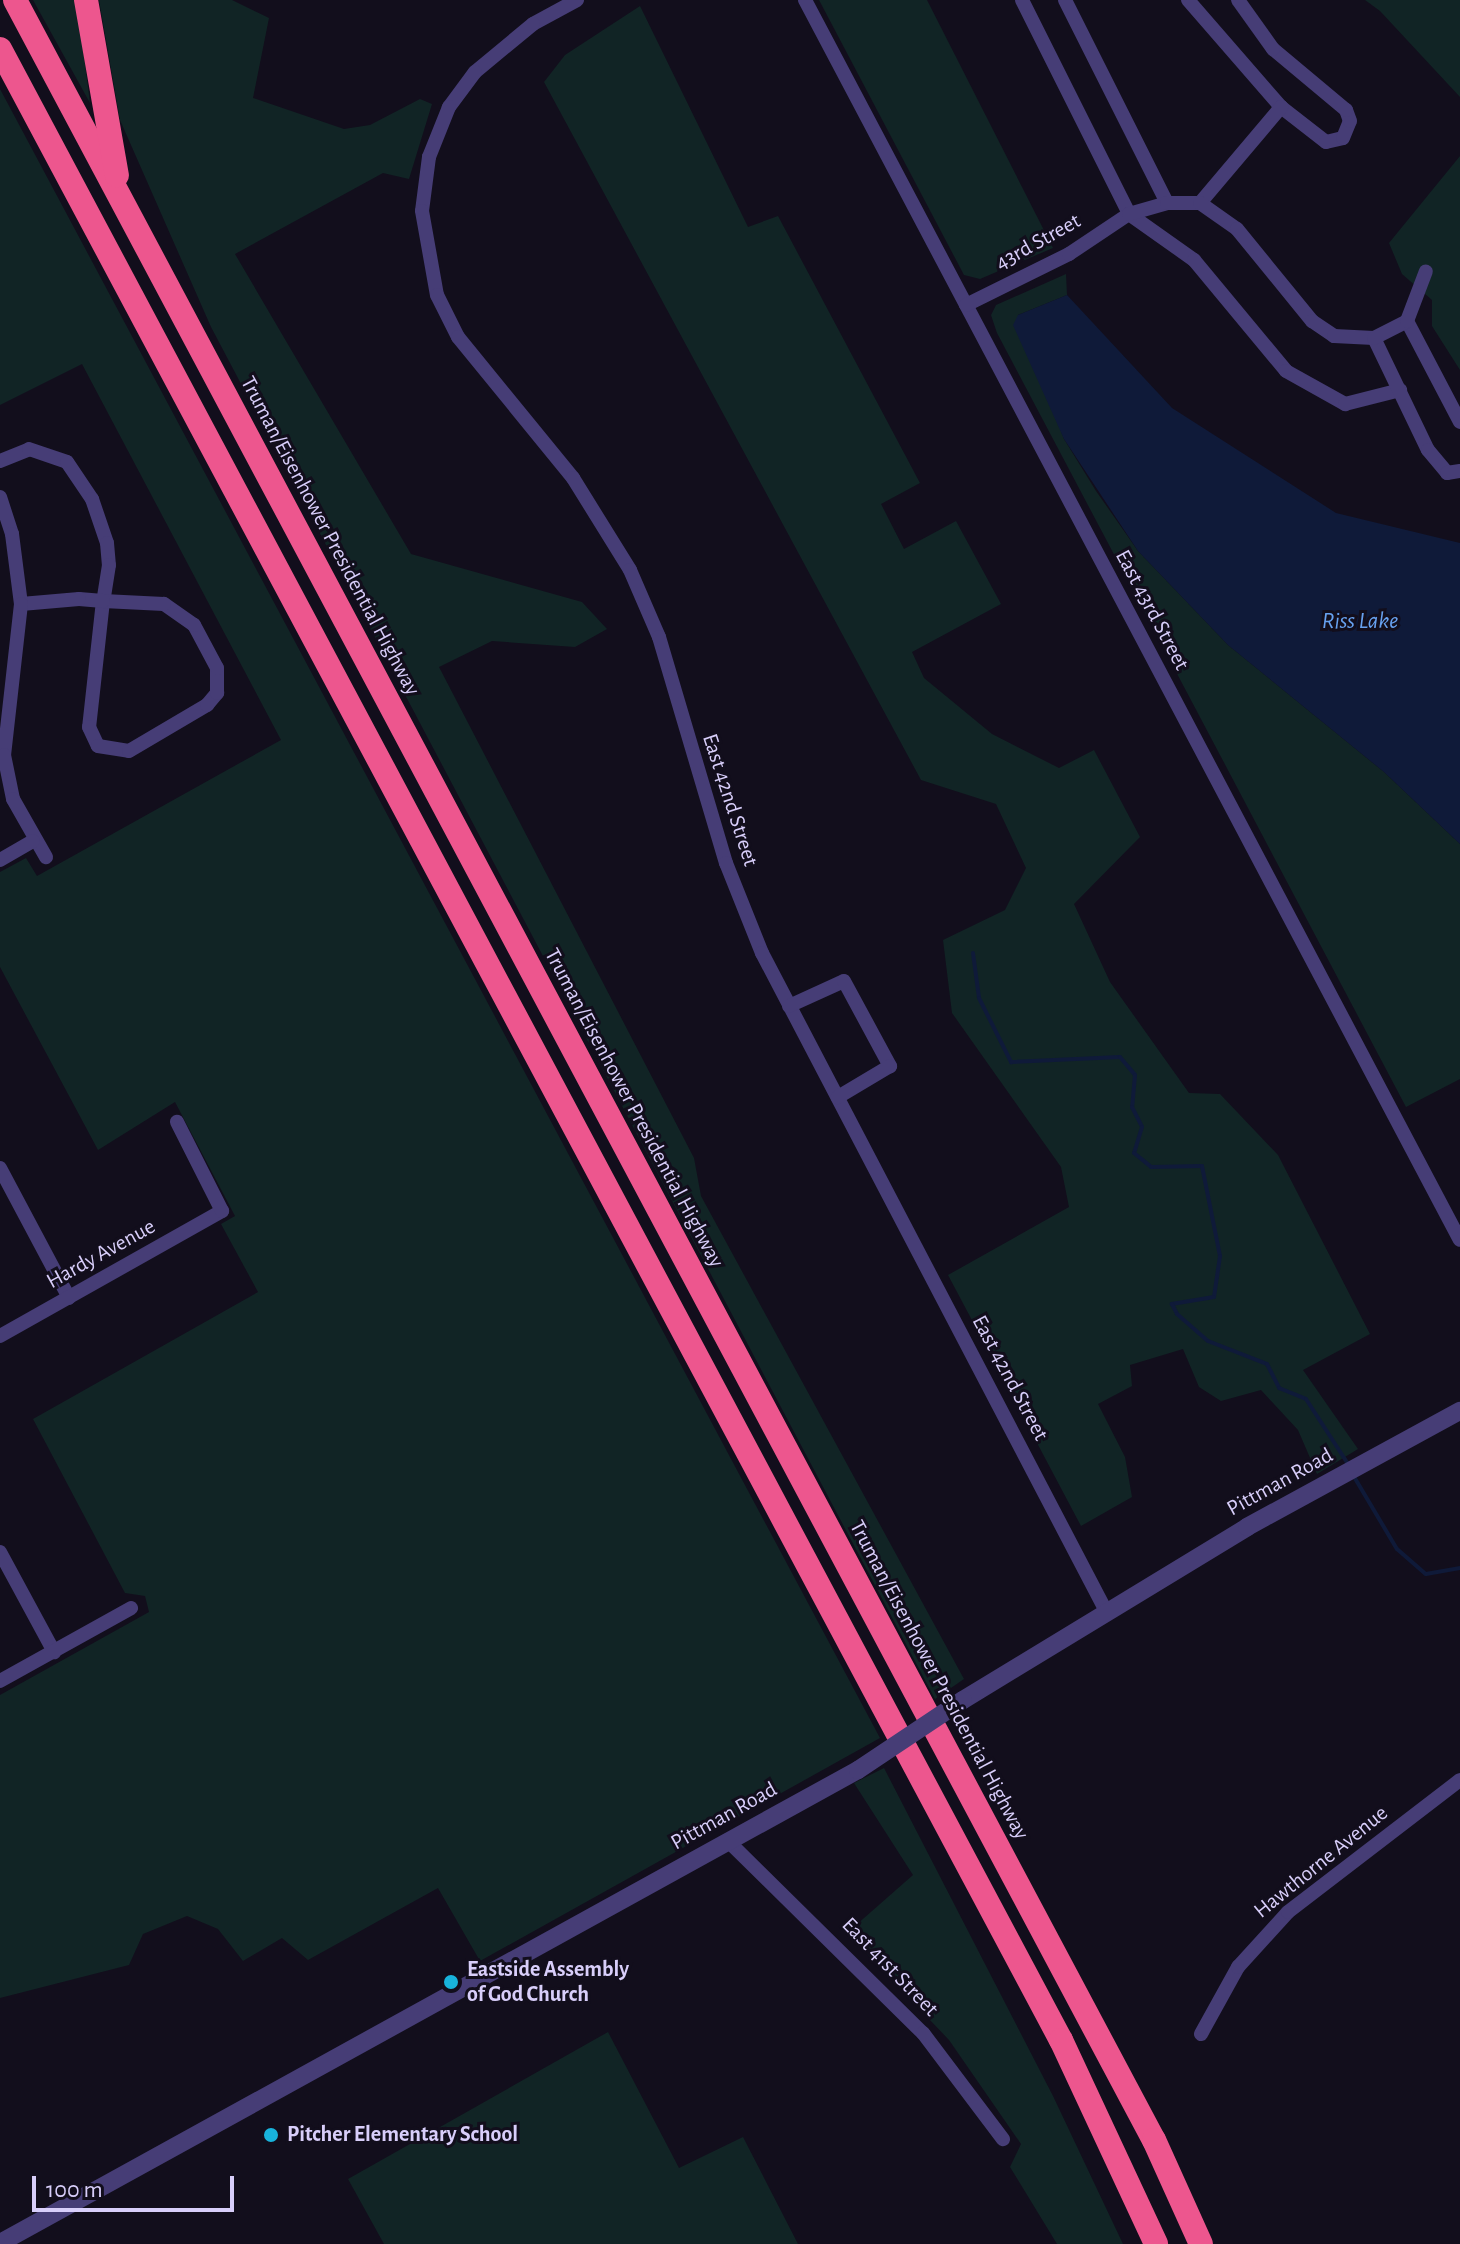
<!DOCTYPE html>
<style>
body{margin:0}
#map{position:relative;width:1460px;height:2244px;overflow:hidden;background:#120e1c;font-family:"Alegreya Sans",sans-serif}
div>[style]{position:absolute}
.green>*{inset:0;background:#112425}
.water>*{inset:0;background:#0f1a39}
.stream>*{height:4px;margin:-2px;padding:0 2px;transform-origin:2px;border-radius:2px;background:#0f1a39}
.minor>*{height:14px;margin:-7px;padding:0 7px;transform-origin:7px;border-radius:7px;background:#463d76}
.tertiary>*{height:18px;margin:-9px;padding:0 9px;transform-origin:9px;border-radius:9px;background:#463d76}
.motorway>*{height:24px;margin:-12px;padding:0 12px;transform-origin:12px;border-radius:12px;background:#ed568e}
.tertiary-bridge>*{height:18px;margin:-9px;padding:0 9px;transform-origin:9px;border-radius:9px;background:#463d76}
.dots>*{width:22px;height:22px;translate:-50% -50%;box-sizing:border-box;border:4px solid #120e1c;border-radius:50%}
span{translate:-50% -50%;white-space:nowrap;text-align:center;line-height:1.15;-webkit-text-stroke:6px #120e1c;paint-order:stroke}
.street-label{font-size:22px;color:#d8cefa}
.poi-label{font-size:22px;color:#d8cefa;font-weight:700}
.left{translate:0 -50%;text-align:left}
.water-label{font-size:24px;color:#67a1ef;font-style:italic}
.scale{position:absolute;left:32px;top:2176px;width:202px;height:36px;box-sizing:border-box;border:4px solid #d8cefa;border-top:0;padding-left:10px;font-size:24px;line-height:28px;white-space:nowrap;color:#d8cefa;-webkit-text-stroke:6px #120e1c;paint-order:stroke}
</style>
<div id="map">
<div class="green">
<i style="clip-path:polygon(33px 0,77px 0,90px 103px)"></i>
<i style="clip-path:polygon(99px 0,232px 0,269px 18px,253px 98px,344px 129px,370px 125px,420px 99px,432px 104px,409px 179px,383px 173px,235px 254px,411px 554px,582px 602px,607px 629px,575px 647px,492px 641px,439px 667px,694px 1158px,701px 1196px,964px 1679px,935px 1699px,211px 327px,120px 120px)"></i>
<i style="clip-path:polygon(819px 0,927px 0,1053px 248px,980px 279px,964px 275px)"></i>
<i style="clip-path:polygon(1365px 0,1460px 0,1460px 97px,1380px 11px)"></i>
<i style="clip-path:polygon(640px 6px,748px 227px,778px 216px,920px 483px,881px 504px,904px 549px,956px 521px,1001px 604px,912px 652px,924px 678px,992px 734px,1059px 768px,1094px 750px,1140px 837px,1074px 904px,1110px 982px,1189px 1093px,1220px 1094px,1278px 1155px,1370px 1334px,1303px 1370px,1358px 1449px,1317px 1474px,1298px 1430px,1261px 1390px,1221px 1401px,1199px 1387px,1183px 1349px,1130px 1365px,1132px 1386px,1098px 1404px,1125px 1457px,1132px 1497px,1081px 1526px,948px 1275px,1069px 1207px,1061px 1167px,952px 1013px,943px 940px,1005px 910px,1026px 868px,996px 804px,921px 780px,544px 82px,565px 55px)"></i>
<i style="clip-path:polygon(0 89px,880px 1738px,480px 1961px,438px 1888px,308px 1960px,282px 1938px,243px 1961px,218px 1929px,187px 1916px,143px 1934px,129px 1965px,0 1998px,0 1695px,149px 1612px,145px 1596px,125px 1593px,33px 1419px,258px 1292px,221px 1224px,235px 1216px,175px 1102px,98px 1150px,0 967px,0 872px,26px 858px,37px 876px,281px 740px,82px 364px,0 405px)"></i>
<i style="clip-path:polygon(1460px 156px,1460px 370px,1432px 326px,1432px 300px,1402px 274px,1389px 243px)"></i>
<i style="clip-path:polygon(1066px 274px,1067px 295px,1018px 315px,1064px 439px,1096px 491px,1138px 551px,1228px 645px,1384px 772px,1460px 844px,1460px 1079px,1406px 1107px,997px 333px,991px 315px,996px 305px)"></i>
<i style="clip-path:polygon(884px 1768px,1053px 2096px,1123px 2244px,1057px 2244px,1010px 2167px,1021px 2144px,949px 2040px,847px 1933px,913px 1875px,854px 1783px)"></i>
<i style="clip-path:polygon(608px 2032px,679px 2168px,743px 2137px,798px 2244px,384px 2244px,348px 2179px)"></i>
</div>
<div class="water">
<i style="clip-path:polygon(1067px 295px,1172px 408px,1336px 513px,1460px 543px,1460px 844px,1384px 772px,1228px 645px,1138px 551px,1064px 439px,1013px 325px,1018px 315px)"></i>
</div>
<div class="stream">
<i style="left:973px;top:953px;width:45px;rotate:82.4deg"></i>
<i style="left:979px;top:998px;width:72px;rotate:63.4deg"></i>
<i style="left:1011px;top:1062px;width:109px;rotate:-2.6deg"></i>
<i style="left:1120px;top:1057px;width:23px;rotate:50deg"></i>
<i style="left:1135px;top:1075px;width:32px;rotate:95deg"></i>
<i style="left:1132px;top:1107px;width:22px;rotate:63deg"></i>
<i style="left:1142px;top:1127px;width:27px;rotate:107deg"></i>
<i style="left:1134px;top:1153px;width:22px;rotate:39deg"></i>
<i style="left:1151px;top:1167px;width:51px;rotate:-1.1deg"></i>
<i style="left:1202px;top:1166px;width:92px;rotate:78.7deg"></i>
<i style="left:1220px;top:1256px;width:41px;rotate:98.3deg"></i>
<i style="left:1214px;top:1297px;width:43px;rotate:170.5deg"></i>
<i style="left:1172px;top:1304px;width:11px;rotate:63deg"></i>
<i style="left:1177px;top:1314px;width:41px;rotate:41.1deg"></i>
<i style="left:1208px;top:1341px;width:63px;rotate:21.3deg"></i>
<i style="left:1267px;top:1364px;width:27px;rotate:63deg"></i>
<i style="left:1279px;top:1388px;width:29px;rotate:22deg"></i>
<i style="left:1306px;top:1399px;width:81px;rotate:57.1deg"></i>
<i style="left:1353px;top:1475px;width:86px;rotate:59.3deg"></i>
<i style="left:1397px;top:1549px;width:38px;rotate:41deg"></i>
<i style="left:1426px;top:1574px;width:35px;rotate:-10deg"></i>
</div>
<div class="minor">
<i style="left:577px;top:0;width:50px;rotate:151.4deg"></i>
<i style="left:533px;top:24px;width:75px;rotate:140.4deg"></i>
<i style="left:475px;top:72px;width:44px;rotate:126.6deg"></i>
<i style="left:449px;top:107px;width:54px;rotate:111.8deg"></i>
<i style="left:429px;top:157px;width:54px;rotate:97.4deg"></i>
<i style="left:422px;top:211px;width:85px;rotate:79.9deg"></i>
<i style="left:437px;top:295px;width:47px;rotate:63.4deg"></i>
<i style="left:458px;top:337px;width:182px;rotate:50.8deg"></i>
<i style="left:573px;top:478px;width:108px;rotate:58.2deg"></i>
<i style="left:630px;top:570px;width:73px;rotate:66.6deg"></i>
<i style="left:659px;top:637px;width:236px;rotate:73.5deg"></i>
<i style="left:726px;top:863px;width:97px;rotate:68.2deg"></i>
<i style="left:762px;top:953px;width:745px;rotate:62.4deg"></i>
<i style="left:805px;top:0;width:1402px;rotate:62.16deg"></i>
<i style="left:1022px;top:0;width:239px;rotate:63.4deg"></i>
<i style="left:1129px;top:214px;width:80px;rotate:35.3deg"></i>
<i style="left:1194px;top:260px;width:144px;rotate:50.3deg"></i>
<i style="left:1286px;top:371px;width:68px;rotate:29.2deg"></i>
<i style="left:1345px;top:404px;width:57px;rotate:-14.3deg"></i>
<i style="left:1065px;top:0;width:227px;rotate:63.3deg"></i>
<i style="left:1188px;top:0;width:142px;rotate:49deg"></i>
<i style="left:1281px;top:107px;width:57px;rotate:37.9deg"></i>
<i style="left:1326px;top:142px;width:17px;rotate:-13deg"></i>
<i style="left:1343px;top:138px;width:18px;rotate:-68deg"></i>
<i style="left:1350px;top:121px;width:12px;rotate:-110deg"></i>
<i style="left:1346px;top:110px;width:95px;rotate:-140.1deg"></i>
<i style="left:1273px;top:49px;width:60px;rotate:-125.5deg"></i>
<i style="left:1200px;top:203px;width:126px;rotate:-49.8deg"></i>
<i style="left:966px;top:305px;width:115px;rotate:-26.3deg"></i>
<i style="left:1069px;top:254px;width:72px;rotate:-33.7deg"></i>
<i style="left:1129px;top:214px;width:40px;rotate:-16deg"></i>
<i style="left:1167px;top:203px;width:33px"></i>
<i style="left:1200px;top:203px;width:45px;rotate:35.1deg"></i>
<i style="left:1237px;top:229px;width:119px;rotate:50.8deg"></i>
<i style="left:1312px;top:321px;width:27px;rotate:34deg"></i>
<i style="left:1334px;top:336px;width:40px;rotate:2.9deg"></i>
<i style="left:1374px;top:338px;width:124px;rotate:64.3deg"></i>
<i style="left:1428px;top:450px;width:30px;rotate:50deg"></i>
<i style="left:1447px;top:473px;width:13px;rotate:-9deg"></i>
<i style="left:1407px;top:321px;width:114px;rotate:62.3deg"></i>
<i style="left:1374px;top:338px;width:37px;rotate:-27deg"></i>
<i style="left:1407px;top:321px;width:53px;rotate:-69.2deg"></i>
<i style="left:0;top:461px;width:31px;rotate:-22deg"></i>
<i style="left:29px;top:449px;width:40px;rotate:18.9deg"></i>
<i style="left:67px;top:462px;width:45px;rotate:56deg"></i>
<i style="left:92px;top:499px;width:46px;rotate:71.2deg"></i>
<i style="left:107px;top:543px;width:22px;rotate:85deg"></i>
<i style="left:109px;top:565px;width:36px;rotate:99deg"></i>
<i style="left:103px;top:601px;width:127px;rotate:96.3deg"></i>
<i style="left:89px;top:727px;width:21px;rotate:65deg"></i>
<i style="left:98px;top:746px;width:31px;rotate:9deg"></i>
<i style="left:129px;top:751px;width:91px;rotate:-30.5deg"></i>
<i style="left:207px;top:705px;width:16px;rotate:-50deg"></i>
<i style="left:217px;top:693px;width:25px;rotate:-90deg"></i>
<i style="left:217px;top:668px;width:49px;rotate:-118.1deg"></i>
<i style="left:194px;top:625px;width:37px;rotate:-145deg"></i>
<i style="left:164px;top:604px;width:61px;rotate:-177.2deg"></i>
<i style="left:103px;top:601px;width:24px;rotate:-175deg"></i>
<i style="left:79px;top:599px;width:58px;rotate:175.1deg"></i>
<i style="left:0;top:497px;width:39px;rotate:72deg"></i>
<i style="left:12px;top:534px;width:71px;rotate:82.7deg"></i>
<i style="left:21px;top:604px;width:152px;rotate:96.4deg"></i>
<i style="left:4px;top:755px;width:45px;rotate:78.4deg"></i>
<i style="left:13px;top:799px;width:67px;rotate:60.4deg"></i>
<i style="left:0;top:860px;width:38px;rotate:-30deg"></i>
<i style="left:789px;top:1006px;width:60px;rotate:-24.4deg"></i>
<i style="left:844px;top:981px;width:97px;rotate:61.6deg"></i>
<i style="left:890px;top:1066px;width:61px;rotate:149.2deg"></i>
<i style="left:0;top:1168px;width:147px;rotate:62deg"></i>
<i style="left:0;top:1336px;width:255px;rotate:-29.4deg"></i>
<i style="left:222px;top:1211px;width:100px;rotate:-116.8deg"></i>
<i style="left:0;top:1552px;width:114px;rotate:61.6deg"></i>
<i style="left:0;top:1681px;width:150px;rotate:-29.1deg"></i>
<i style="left:728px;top:1841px;width:274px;rotate:44.6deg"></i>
<i style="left:923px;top:2033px;width:133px;rotate:53deg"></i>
<i style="left:1201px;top:2034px;width:77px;rotate:-61.1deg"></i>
<i style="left:1238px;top:1967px;width:74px;rotate:-47.7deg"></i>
<i style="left:1288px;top:1912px;width:217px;rotate:-37.5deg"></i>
</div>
<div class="tertiary">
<i style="left:963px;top:1700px;width:333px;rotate:-31.3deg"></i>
<i style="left:1247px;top:1527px;width:243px;rotate:-28.6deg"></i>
<i style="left:0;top:2243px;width:980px;rotate:-28.87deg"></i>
</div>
<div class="motorway">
<i style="left:15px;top:0;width:2424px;rotate:61.98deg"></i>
<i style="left:1154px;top:2140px;width:114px;rotate:65.7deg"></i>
<i style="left:86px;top:0;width:178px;rotate:80deg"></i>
<i style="left:0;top:49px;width:2256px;rotate:61.95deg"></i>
<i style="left:1061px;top:2040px;width:225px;rotate:65deg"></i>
</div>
<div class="tertiary-bridge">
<i style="left:858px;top:1770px;width:126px;rotate:-33.7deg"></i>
</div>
<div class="dots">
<i style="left:451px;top:1982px;background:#18b3dc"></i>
<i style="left:271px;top:2135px;background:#18b3dc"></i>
</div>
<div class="street-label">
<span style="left:1038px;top:242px;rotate:-29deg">43rd Street</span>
<span style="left:330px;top:536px;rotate:62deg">Truman/Eisenhower Presidential Highway</span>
<span style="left:1152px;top:610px;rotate:62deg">East 43rd Street</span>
<span style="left:730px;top:800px;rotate:72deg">East 42nd Street</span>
<span style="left:634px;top:1108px;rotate:62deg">Truman/Eisenhower Presidential Highway</span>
<span style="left:101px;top:1254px;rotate:-29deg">Hardy Avenue</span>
<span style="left:1010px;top:1378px;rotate:62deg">East 42nd Street</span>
<span style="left:1280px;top:1482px;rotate:-29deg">Pittman Road</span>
<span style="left:939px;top:1680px;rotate:62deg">Truman/Eisenhower Presidential Highway</span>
<span style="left:724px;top:1816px;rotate:-29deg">Pittman Road</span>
<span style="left:1321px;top:1862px;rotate:-39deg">Hawthorne Avenue</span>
<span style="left:890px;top:1967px;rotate:46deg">East 41st Street</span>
</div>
<div class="poi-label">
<span class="left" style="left:467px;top:1982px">Eastside Assembly<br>of God Church</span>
<span class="left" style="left:287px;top:2135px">Pitcher Elementary School</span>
</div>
<div class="water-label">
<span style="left:1360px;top:622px">Riss Lake</span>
</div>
<div class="scale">100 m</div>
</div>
